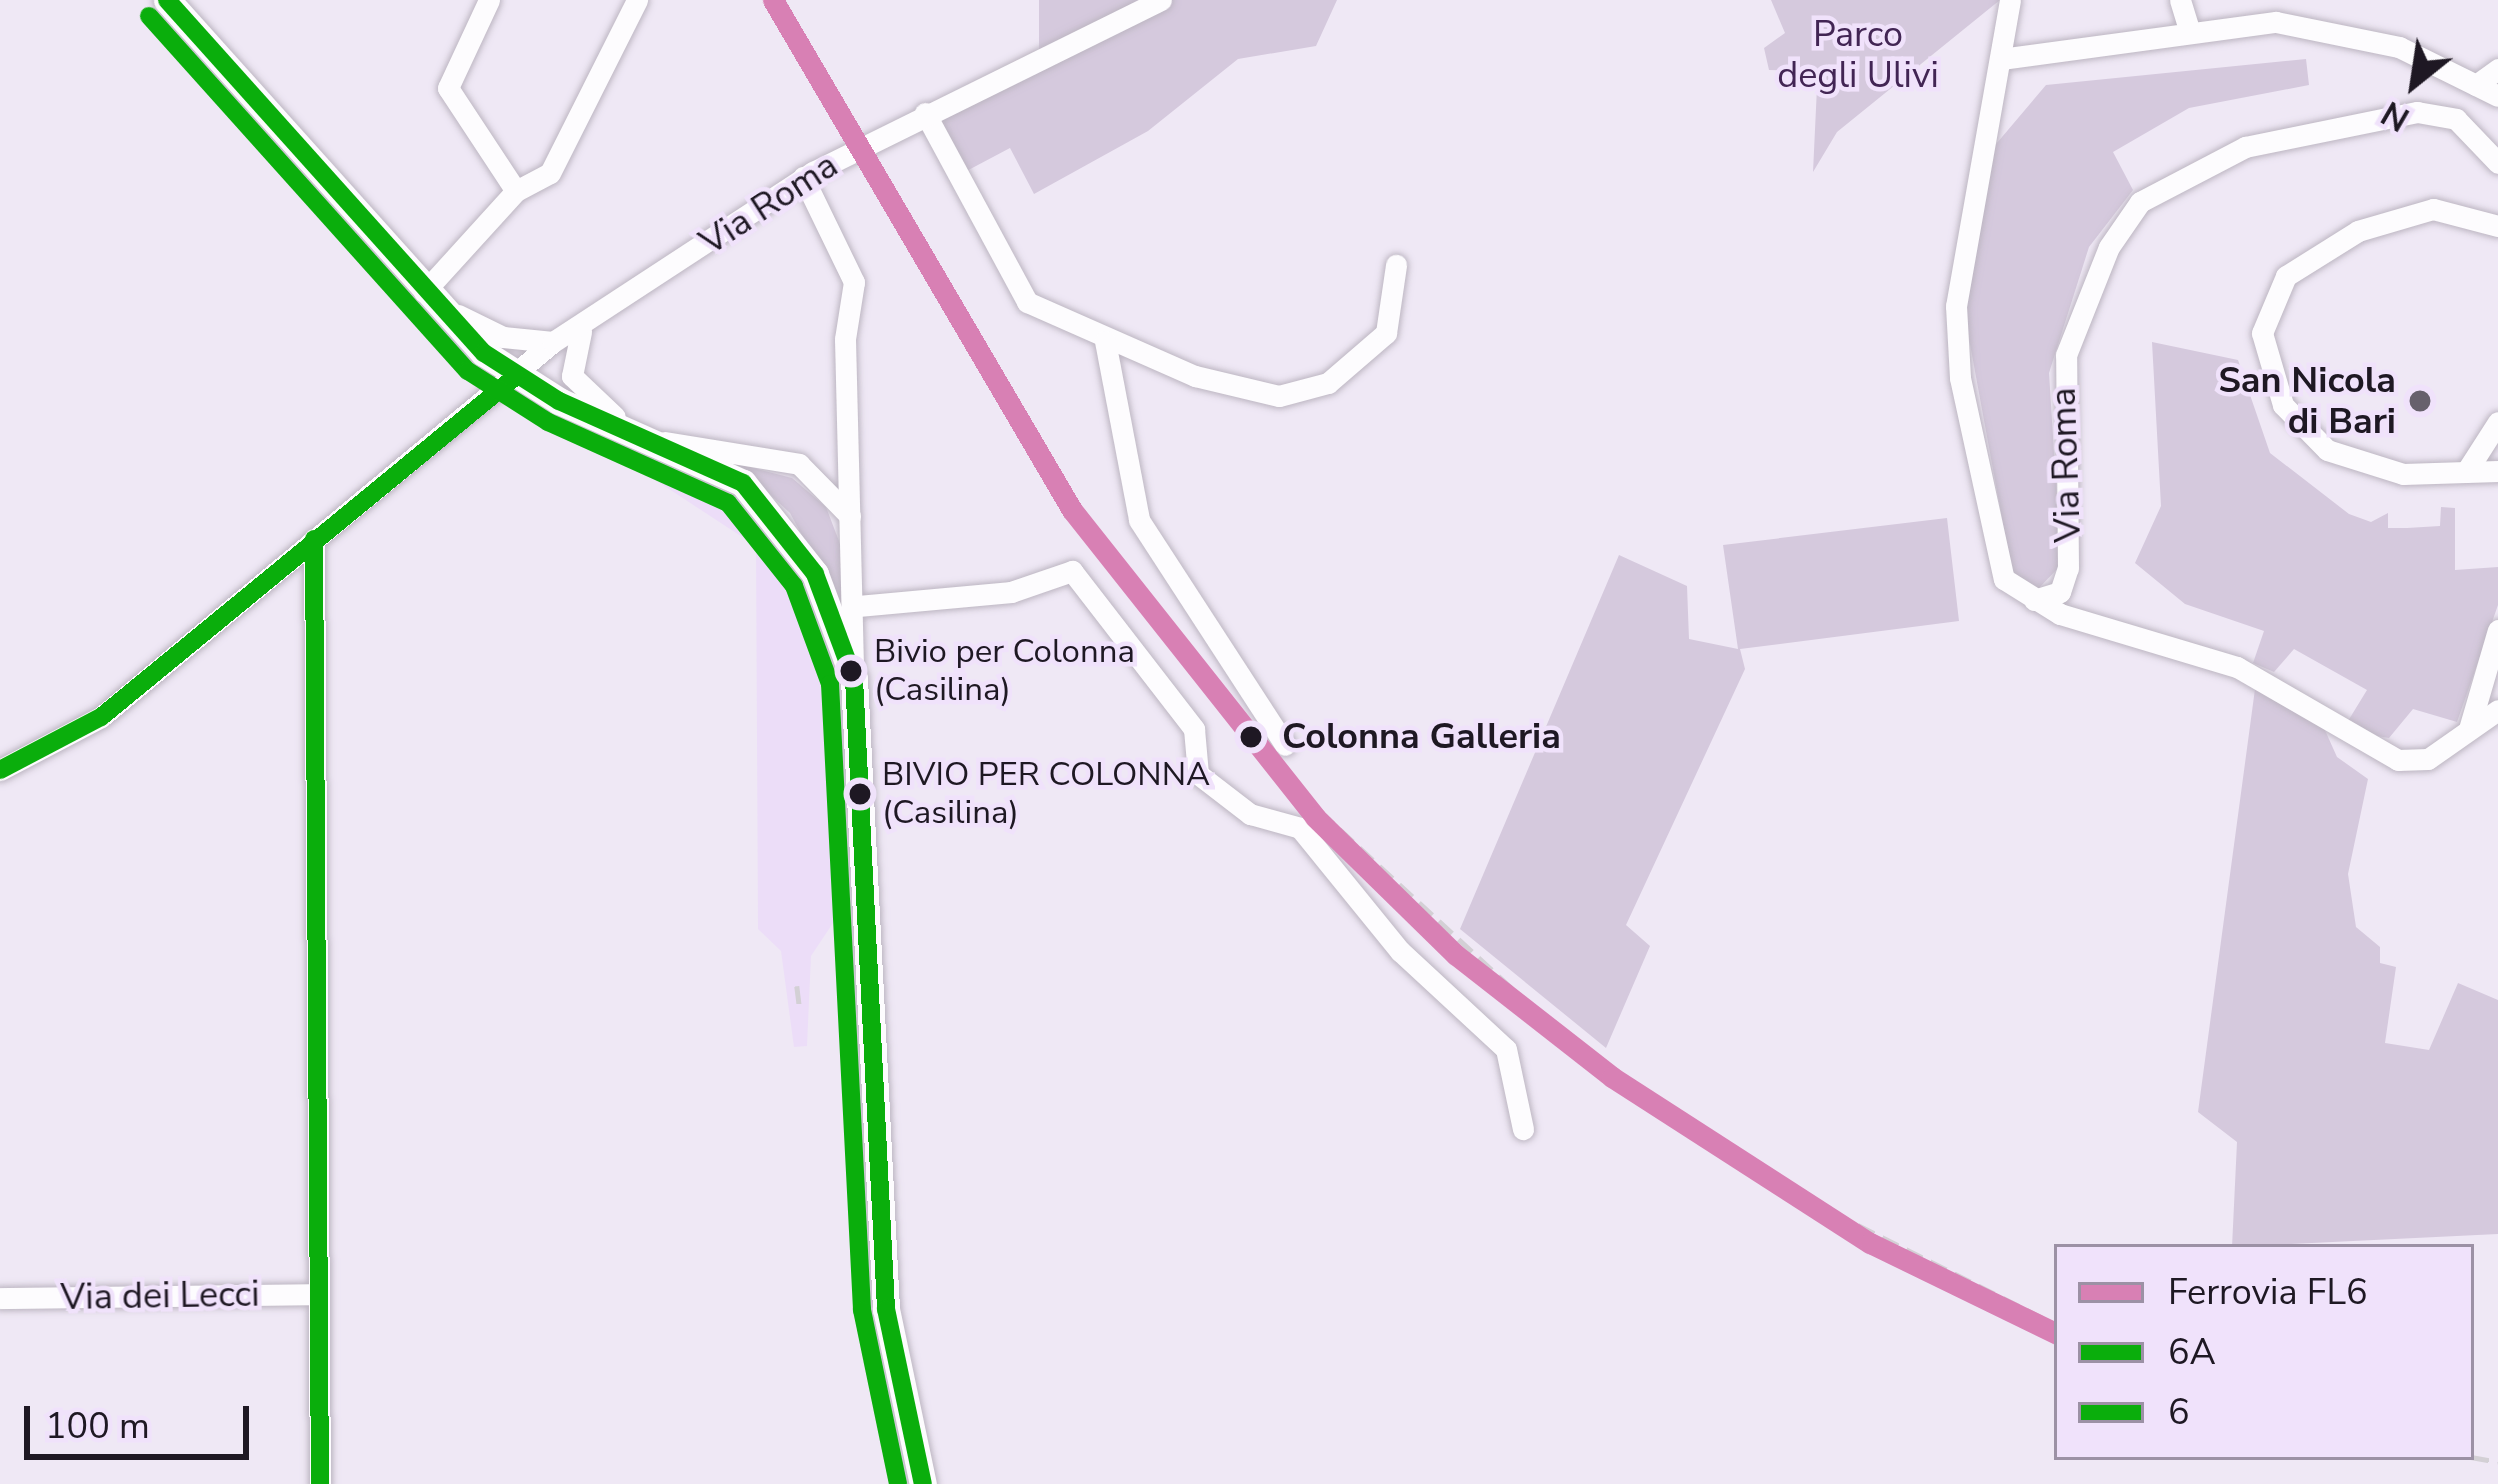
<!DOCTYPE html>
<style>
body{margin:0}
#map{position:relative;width:2498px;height:1484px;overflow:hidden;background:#efe8f5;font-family:"Nunito Sans",sans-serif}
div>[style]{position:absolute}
.built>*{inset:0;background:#ecddf8}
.green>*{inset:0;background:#d5c9dd}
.roads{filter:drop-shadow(0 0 3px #bdb6c2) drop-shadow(0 0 3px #bdb6c2)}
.minor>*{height:21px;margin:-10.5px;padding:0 10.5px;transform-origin:10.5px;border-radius:10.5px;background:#fdfcfe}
.major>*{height:27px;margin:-13.5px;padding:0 13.5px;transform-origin:13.5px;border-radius:13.5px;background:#fdfcfe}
.rail>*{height:4.5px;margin-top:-2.25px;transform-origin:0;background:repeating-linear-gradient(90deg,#d3d0d5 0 18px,transparent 0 27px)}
.bus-1>*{height:18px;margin:-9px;padding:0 9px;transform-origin:9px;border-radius:9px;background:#0aae0c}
.bus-2>*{height:18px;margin:-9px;padding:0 9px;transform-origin:9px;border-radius:9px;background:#0aae0c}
.rail-1>*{height:21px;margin:-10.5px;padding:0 10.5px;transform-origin:10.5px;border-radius:10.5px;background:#d880b4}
.dots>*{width:33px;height:33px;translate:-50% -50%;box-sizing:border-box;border:6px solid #f0e2fb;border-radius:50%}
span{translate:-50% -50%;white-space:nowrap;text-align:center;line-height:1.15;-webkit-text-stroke:9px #f0e2fb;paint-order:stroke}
.bus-label{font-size:33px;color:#1e1823}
.left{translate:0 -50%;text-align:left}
.park-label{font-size:36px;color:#422554}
.street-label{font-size:36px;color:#1e1823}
.poi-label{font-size:36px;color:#1e1823;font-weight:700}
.right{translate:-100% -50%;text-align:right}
.stop-label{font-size:36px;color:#1e1823;font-weight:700}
.legend{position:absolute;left:2054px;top:1244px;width:420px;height:216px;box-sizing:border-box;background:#f0e2fb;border:3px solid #9c91a5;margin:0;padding:15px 21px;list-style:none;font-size:36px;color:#1e1823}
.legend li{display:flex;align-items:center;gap:24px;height:60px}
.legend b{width:60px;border:3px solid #9c91a5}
.north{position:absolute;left:2354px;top:24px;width:120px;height:120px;-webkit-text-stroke:9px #f0e2fb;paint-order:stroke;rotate:210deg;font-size:33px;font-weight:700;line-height:48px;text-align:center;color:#1e1823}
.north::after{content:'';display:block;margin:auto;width:42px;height:54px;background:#1e1823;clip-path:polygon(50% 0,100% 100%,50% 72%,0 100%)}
.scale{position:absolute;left:24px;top:1406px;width:225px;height:54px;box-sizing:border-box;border:6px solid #1e1823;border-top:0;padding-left:15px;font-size:36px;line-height:42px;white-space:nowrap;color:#1e1823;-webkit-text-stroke:9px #f0e2fb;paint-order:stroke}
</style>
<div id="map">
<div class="built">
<i style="clip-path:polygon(623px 444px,744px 508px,811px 615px,841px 717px,849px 899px,811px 956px,807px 1046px,794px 1047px,781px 951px,758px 929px,756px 546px,617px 455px)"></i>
</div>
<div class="green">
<i style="clip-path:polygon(1039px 0,1337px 0,1316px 46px,1238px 59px,1148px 131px,1034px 194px,1010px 148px,959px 175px,936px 121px,1039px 72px)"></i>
<i style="clip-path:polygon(1771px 0,2000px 0,1837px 132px,1813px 172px,1817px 87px,1809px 71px,1769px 70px,1764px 48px,1785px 33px)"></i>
<i style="clip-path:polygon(2306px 59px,2309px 85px,2189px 108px,2113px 152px,2133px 190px,2089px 247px,2049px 373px,2061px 565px,2037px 590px,2013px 578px,1963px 306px,1991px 150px,2046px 85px)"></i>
<i style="clip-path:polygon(2152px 342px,2238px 360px,2270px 453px,2349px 514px,2371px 522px,2388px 513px,2388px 528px,2407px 528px,2440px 526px,2441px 507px,2455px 508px,2455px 570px,2498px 567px,2498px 605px,2457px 722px,2413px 709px,2389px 738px,2377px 736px,2348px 721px,2367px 690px,2294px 649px,2274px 672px,2253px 663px,2264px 631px,2185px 604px,2135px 563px,2161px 506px)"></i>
<i style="clip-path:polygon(737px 464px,792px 478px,826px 507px,842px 549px,842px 609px,790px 513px)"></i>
<i style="clip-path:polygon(1947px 518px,1959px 621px,1740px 649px,1745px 669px,1626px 925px,1650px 946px,1606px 1048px,1460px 929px,1619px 555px,1687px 586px,1689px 639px,1738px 649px,1723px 545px)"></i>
<i style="clip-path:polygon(2255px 689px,2324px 728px,2337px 757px,2368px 779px,2348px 874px,2356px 927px,2380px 947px,2380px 963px,2396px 967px,2385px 1043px,2429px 1050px,2458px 983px,2498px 1000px,2498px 1234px,2232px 1247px,2237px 1142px,2198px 1112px)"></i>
</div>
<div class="roads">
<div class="minor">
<i style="left:489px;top:0;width:97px;rotate:115deg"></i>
<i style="left:448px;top:88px;width:123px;rotate:56.6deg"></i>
<i style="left:2010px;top:0;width:311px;rotate:100deg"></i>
<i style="left:1956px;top:306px;width:72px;rotate:86.8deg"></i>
<i style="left:1960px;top:378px;width:206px;rotate:77.7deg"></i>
<i style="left:2004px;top:579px;width:66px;rotate:32deg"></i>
<i style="left:2060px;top:614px;width:185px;rotate:16.7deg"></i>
<i style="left:2237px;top:667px;width:186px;rotate:30deg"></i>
<i style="left:2398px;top:760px;width:30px;rotate:-2deg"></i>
<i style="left:2428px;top:759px;width:85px;rotate:-35deg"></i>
<i style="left:2180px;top:0;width:30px;rotate:73deg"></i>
<i style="left:2001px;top:59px;width:277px;rotate:-7.7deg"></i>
<i style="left:2276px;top:22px;width:126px;rotate:11.5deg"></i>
<i style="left:2399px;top:47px;width:110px;rotate:26.3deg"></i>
<i style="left:2476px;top:85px;width:27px;rotate:-36deg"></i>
<i style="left:925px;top:113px;width:215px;rotate:61.6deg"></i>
<i style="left:1027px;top:302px;width:184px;rotate:23.8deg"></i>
<i style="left:1195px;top:376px;width:86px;rotate:13.4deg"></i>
<i style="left:1279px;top:396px;width:51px;rotate:-14.9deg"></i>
<i style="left:1328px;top:383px;width:77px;rotate:-40.8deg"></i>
<i style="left:1386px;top:333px;width:69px;rotate:-81.6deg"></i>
<i style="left:803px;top:177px;width:117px;rotate:64.1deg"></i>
<i style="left:854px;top:282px;width:58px;rotate:99deg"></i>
<i style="left:845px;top:339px;width:328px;rotate:88.6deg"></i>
<i style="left:2498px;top:226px;width:67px;rotate:-165.3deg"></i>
<i style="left:2433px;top:209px;width:78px;rotate:163.7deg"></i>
<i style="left:2358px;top:231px;width:85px;rotate:148deg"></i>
<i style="left:2286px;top:276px;width:62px;rotate:112.8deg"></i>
<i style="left:2262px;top:333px;width:75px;rotate:73.7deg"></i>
<i style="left:2283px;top:405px;width:63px;rotate:45.6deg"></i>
<i style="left:2327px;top:450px;width:80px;rotate:17.5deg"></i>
<i style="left:2403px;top:474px;width:95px;rotate:-1.8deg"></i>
<i style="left:424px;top:292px;width:137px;rotate:-47.7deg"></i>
<i style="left:516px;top:191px;width:38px;rotate:-28deg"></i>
<i style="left:550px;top:173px;width:194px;rotate:-63.3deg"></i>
<i style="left:458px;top:315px;width:50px;rotate:26.1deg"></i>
<i style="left:503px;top:337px;width:50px;rotate:5.7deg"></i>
<i style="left:581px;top:332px;width:45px;rotate:101.6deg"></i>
<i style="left:572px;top:376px;width:59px;rotate:43.6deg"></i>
<i style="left:1105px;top:341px;width:182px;rotate:79.2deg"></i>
<i style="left:1139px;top:520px;width:268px;rotate:57deg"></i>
<i style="left:665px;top:442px;width:136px;rotate:9.3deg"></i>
<i style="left:799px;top:464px;width:73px;rotate:45.6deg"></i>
<i style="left:2466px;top:472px;width:59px;rotate:-57.4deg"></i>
<i style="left:314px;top:539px;width:945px;rotate:89.64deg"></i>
<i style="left:2034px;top:600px;width:27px;rotate:-17deg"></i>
<i style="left:2060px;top:592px;width:25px;rotate:-72deg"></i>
<i style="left:2068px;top:568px;width:213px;rotate:-90.5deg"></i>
<i style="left:2066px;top:355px;width:116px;rotate:-68.3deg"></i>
<i style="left:2109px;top:247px;width:55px;rotate:-55.4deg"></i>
<i style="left:2140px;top:202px;width:119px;rotate:-27.6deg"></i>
<i style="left:2245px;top:147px;width:176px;rotate:-11.5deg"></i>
<i style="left:2417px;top:112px;width:40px;rotate:10deg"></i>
<i style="left:2456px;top:119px;width:61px;rotate:46.3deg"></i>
<i style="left:858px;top:606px;width:154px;rotate:-5.2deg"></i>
<i style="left:1011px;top:592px;width:65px;rotate:-19deg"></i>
<i style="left:1072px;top:571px;width:200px;rotate:52.3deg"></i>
<i style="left:1194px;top:729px;width:45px;rotate:84.9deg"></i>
<i style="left:1198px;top:774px;width:66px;rotate:37.6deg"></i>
<i style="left:1250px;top:814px;width:52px;rotate:15.6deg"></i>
<i style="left:1300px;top:828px;width:159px;rotate:50.9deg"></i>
<i style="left:1400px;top:951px;width:144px;rotate:42.8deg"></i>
<i style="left:1506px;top:1049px;width:82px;rotate:78deg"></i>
<i style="left:2469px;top:729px;width:103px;rotate:-73.7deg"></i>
<i style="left:0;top:770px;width:114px;rotate:-27.7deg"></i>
<i style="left:101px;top:717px;width:587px;rotate:-39.68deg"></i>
<i style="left:553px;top:342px;width:311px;rotate:-33.2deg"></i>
<i style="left:813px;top:172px;width:388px;rotate:-26.3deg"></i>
<i style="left:0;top:1298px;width:319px;rotate:-0.7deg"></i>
</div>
<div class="major">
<i style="left:167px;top:0;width:474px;rotate:48.1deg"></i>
<i style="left:484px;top:353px;width:89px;rotate:32.6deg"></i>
<i style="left:559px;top:401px;width:201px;rotate:24deg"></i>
<i style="left:743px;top:483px;width:116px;rotate:51.6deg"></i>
<i style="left:815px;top:574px;width:112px;rotate:69.6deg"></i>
<i style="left:854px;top:679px;width:631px;rotate:87.09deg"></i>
<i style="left:886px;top:1309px;width:179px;rotate:78.1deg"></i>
</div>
</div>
<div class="rail">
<i style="left:783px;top:0;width:511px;rotate:60.17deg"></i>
<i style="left:1037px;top:443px;width:220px;rotate:55.7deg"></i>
<i style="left:1161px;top:625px;width:245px;rotate:49.5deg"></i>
<i style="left:1320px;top:811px;width:301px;rotate:42.7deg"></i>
<i style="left:797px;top:986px;width:25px;rotate:83deg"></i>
<i style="left:1858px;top:1225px;width:223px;rotate:26.7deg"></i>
<i style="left:2471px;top:1457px;width:27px;rotate:10deg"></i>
</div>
<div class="bus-1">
<i style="left:167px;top:0;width:474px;rotate:48.1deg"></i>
<i style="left:484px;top:353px;width:89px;rotate:32.6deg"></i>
<i style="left:559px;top:401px;width:201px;rotate:24deg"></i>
<i style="left:743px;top:483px;width:116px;rotate:51.6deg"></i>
<i style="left:815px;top:574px;width:112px;rotate:69.6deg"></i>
<i style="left:854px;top:679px;width:631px;rotate:87.09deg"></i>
<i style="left:886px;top:1309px;width:179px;rotate:78.1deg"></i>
<i style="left:314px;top:539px;width:945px;rotate:89.64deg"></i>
<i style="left:0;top:770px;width:114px;rotate:-27.7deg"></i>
<i style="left:101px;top:717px;width:536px;rotate:-39.39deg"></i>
</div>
<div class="bus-2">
<i style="left:149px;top:16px;width:477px;rotate:48.1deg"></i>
<i style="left:468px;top:371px;width:95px;rotate:32.5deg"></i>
<i style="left:548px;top:422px;width:197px;rotate:24.2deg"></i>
<i style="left:728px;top:503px;width:106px;rotate:51.5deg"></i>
<i style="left:794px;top:586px;width:104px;rotate:69.8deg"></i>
<i style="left:830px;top:684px;width:627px;rotate:87.07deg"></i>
<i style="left:862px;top:1310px;width:178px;rotate:78.3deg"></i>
</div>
<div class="rail-1">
<i style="left:773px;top:0;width:591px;rotate:59.62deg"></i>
<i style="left:1072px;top:510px;width:392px;rotate:51.6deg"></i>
<i style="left:1315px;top:817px;width:197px;rotate:44.4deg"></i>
<i style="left:1456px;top:955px;width:198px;rotate:38deg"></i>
<i style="left:1612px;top:1077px;width:307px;rotate:32.8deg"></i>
<i style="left:1870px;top:1243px;width:208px;rotate:25.9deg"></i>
</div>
<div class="dots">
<i style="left:2420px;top:401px;background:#67616c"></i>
<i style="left:851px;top:671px;background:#1e1823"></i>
<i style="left:1251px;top:737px;background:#1e1823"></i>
<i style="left:860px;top:794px;background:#1e1823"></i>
</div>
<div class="bus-label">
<span class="left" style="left:874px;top:671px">Bivio per Colonna<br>(Casilina)</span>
<span class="left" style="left:882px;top:794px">BIVIO PER COLONNA<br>(Casilina)</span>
</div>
<div class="park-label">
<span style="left:1858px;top:55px">Parco<br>degli Ulivi</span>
</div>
<div class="street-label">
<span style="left:769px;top:204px;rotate:-33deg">Via Roma</span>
<span style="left:2066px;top:465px;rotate:-92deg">Via Roma</span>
<span style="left:160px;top:1296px;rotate:-1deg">Via dei Lecci</span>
</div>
<div class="poi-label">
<span class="right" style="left:2396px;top:401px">San Nicola<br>di Bari</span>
</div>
<div class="stop-label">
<span class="left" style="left:1282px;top:737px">Colonna Galleria</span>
</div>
<ul class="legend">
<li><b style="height:15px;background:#d880b4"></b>Ferrovia FL6</li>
<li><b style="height:15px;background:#0aae0c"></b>6A</li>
<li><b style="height:15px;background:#0aae0c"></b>6</li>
</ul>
<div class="north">N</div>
<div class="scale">100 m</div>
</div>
